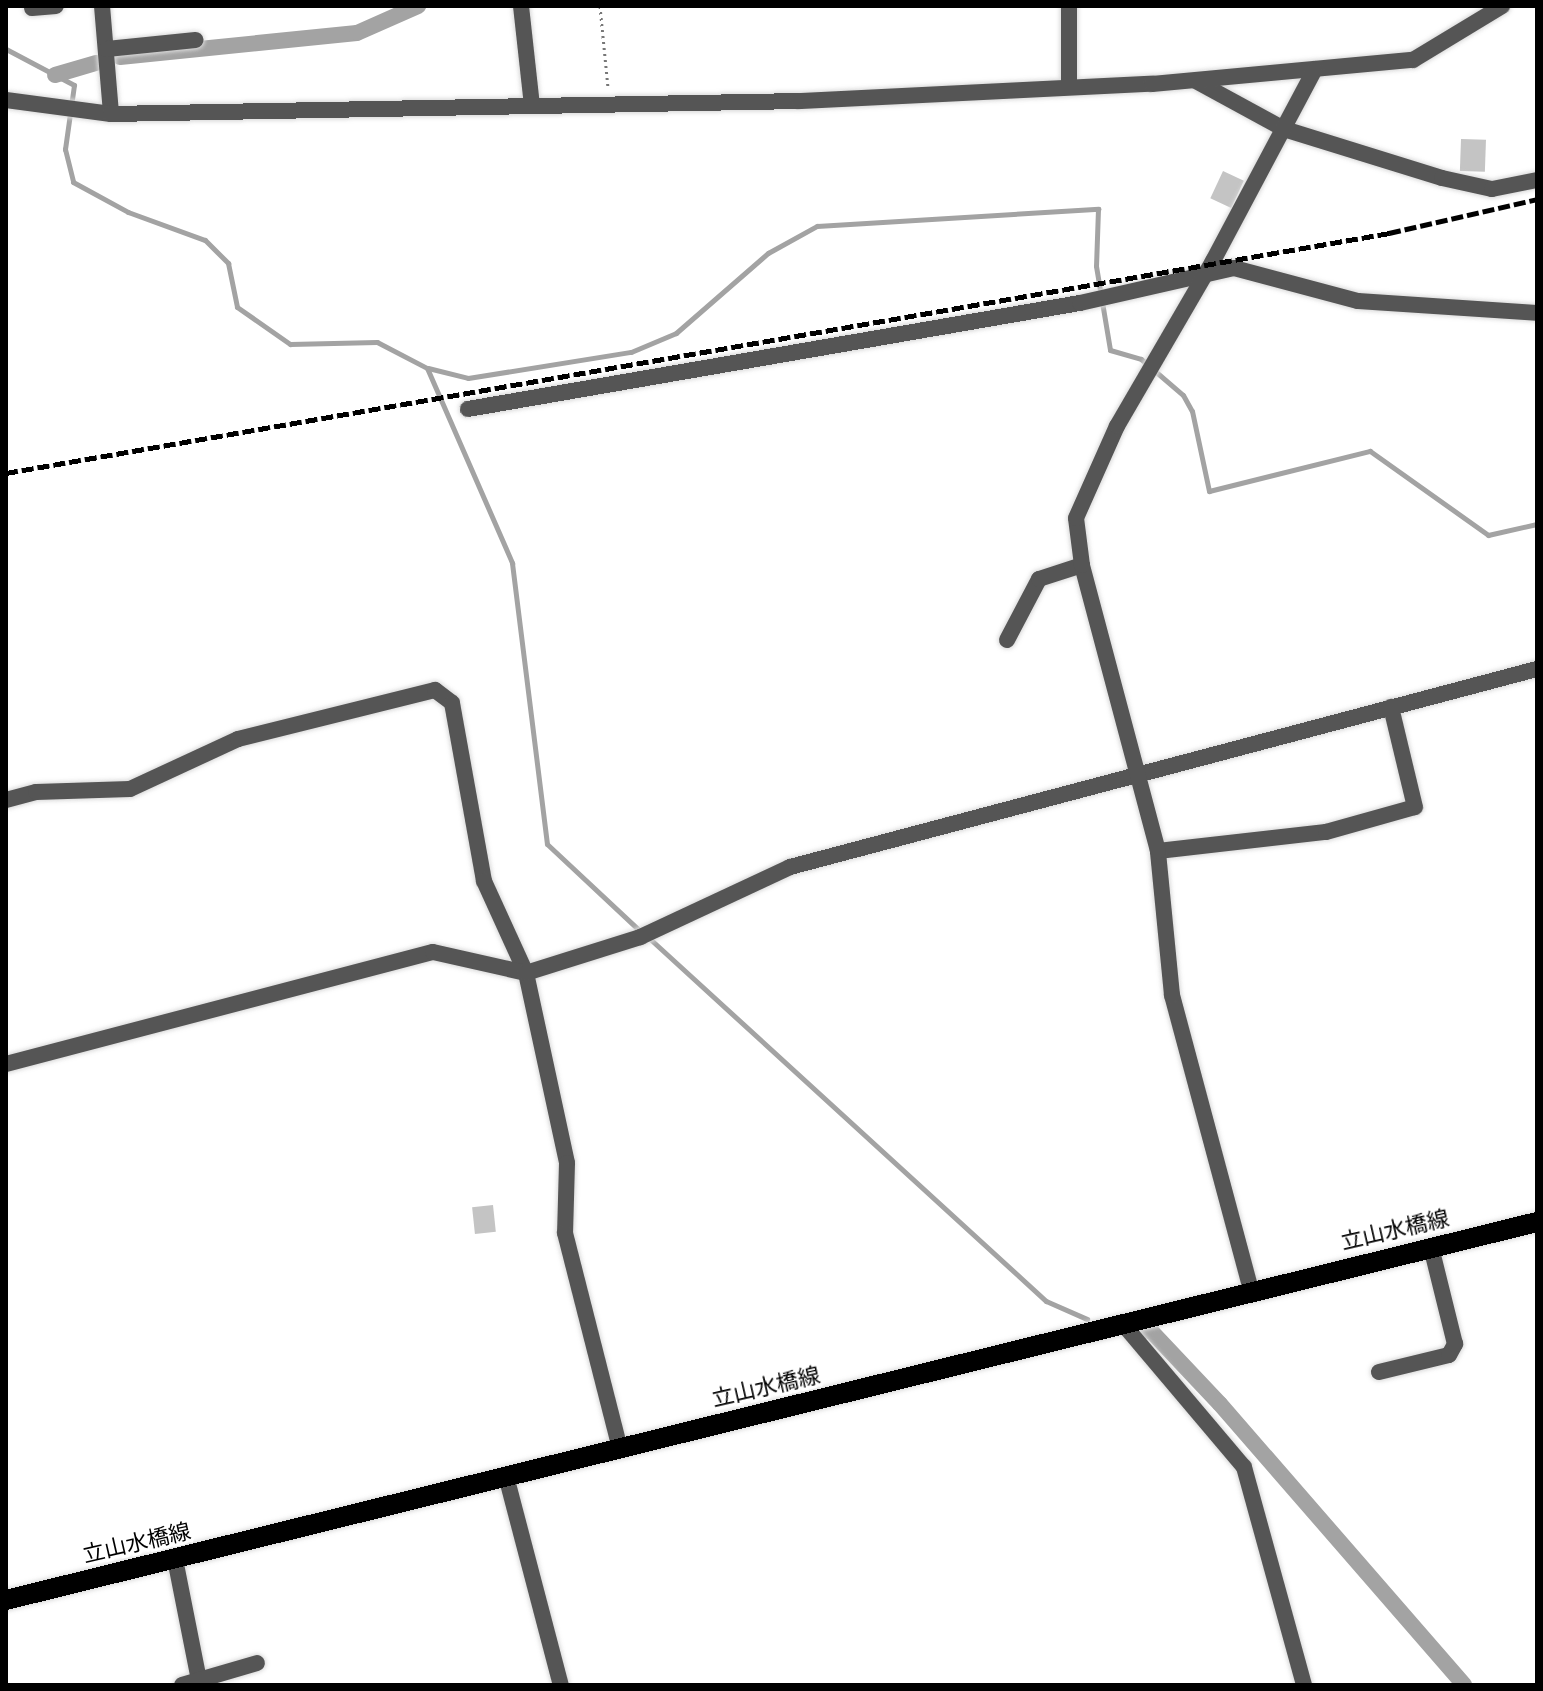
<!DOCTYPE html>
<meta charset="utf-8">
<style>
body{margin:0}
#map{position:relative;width:1543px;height:1691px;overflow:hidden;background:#fff;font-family:"Alegreya Sans","Noto Sans JP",sans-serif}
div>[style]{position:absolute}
.stream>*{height:5px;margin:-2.5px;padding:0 2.5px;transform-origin:2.5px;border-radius:2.5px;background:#a3a3a3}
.canal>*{height:16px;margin:-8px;padding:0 8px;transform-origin:8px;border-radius:8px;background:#a3a3a3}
.building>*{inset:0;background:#c4c4c4;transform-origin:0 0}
.path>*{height:3px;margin-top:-1.5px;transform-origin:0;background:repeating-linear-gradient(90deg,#777 0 2px,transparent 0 6px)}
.roads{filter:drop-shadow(0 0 2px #dbdbdb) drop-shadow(0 0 2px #dbdbdb)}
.minor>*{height:16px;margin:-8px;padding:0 8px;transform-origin:8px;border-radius:8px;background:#555}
.primary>*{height:20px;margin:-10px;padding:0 10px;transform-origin:10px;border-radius:10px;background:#000}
.rail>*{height:5px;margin-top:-2.5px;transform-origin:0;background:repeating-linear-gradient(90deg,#000 0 12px,transparent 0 16px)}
span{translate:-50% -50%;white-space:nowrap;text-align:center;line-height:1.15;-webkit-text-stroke:6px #fff;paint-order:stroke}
.street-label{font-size:22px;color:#000}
.frame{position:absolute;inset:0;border:8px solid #000;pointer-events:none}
</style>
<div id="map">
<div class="stream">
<i style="left:6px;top:49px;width:77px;rotate:27.9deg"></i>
<i style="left:74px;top:85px;width:65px;rotate:98deg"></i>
<i style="left:65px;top:149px;width:34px;rotate:76deg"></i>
<i style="left:73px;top:182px;width:63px;rotate:28.6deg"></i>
<i style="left:128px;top:212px;width:82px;rotate:20deg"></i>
<i style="left:205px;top:240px;width:33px;rotate:45deg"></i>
<i style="left:228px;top:263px;width:45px;rotate:78.4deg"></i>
<i style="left:237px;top:307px;width:65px;rotate:34.9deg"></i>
<i style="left:290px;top:344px;width:87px;rotate:-1.3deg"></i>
<i style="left:377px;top:342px;width:56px;rotate:27.5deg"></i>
<i style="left:427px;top:368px;width:213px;rotate:66.4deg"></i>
<i style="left:512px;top:563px;width:283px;rotate:82.9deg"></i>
<i style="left:547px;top:844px;width:129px;rotate:43.1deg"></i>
<i style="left:428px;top:368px;width:41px;rotate:14deg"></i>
<i style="left:468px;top:378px;width:165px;rotate:-9.1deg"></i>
<i style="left:631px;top:352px;width:49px;rotate:-22.9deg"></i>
<i style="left:676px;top:333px;width:122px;rotate:-41deg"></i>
<i style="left:768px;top:253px;width:56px;rotate:-28.9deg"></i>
<i style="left:817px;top:226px;width:282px;rotate:-3.5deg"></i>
<i style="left:1098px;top:209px;width:57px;rotate:92deg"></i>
<i style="left:1096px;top:266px;width:85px;rotate:80.5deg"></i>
<i style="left:1110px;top:350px;width:32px;rotate:16deg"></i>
<i style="left:1141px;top:359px;width:55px;rotate:40.6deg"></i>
<i style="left:1183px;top:395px;width:18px;rotate:61deg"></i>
<i style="left:1192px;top:411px;width:82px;rotate:78deg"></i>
<i style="left:1209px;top:491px;width:166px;rotate:-14deg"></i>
<i style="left:1370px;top:451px;width:145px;rotate:35.4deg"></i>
<i style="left:1488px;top:535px;width:50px;rotate:-12.7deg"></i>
<i style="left:649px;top:938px;width:538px;rotate:42.44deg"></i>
<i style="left:1046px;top:1301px;width:45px;rotate:23.7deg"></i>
</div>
<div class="canal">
<i style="left:120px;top:57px;width:238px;rotate:-5.8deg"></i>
<i style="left:357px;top:33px;width:67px;rotate:-23.9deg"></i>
<i style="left:55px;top:75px;width:43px;rotate:-16.3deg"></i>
<i style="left:1142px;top:1330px;width:9px;rotate:6deg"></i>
<i style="left:1151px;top:1331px;width:100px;rotate:46.6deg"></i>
<i style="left:1220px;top:1404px;width:372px;rotate:49deg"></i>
</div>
<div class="building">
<i style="left:1461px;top:139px;width:25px;height:32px;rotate:2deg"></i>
<i style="left:1223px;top:171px;width:23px;height:30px;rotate:25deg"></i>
<i style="left:493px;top:1205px;width:27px;height:21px;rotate:84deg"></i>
</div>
<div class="path">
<i style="left:600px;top:6px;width:82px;rotate:84.4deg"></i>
</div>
<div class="roads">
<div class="minor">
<i style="left:102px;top:6px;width:108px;rotate:85.2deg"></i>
<i style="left:521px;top:6px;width:100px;rotate:83.7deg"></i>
<i style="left:1069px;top:6px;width:80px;rotate:90deg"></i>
<i style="left:32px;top:8px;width:24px;rotate:-5deg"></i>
<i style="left:107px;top:49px;width:89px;rotate:-5.8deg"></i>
<i style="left:1196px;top:81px;width:100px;rotate:28.6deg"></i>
<i style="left:1284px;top:129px;width:165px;rotate:17.2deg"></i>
<i style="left:1442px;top:178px;width:51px;rotate:12.4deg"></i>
<i style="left:1492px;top:189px;width:46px;rotate:-11.3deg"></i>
<i style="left:6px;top:100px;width:106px;rotate:7.6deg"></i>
<i style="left:111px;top:114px;width:688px;rotate:-1.08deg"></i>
<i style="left:799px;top:101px;width:353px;rotate:-2.8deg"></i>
<i style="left:1152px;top:84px;width:262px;rotate:-5.3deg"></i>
<i style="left:1413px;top:60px;width:104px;rotate:-31.2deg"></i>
<i style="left:468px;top:409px;width:621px;rotate:-9.83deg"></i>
<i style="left:1080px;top:303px;width:158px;rotate:-12.8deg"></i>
<i style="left:1234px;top:268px;width:128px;rotate:14.9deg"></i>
<i style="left:1358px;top:301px;width:179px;rotate:3.8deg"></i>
<i style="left:1007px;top:640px;width:69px;rotate:-62.3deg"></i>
<i style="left:1039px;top:579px;width:45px;rotate:-18deg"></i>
<i style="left:6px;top:800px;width:31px;rotate:-15deg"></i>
<i style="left:36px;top:792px;width:94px;rotate:-1.8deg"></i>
<i style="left:130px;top:789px;width:119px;rotate:-24.8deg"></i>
<i style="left:238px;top:739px;width:203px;rotate:-14deg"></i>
<i style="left:435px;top:690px;width:21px;rotate:37deg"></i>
<i style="left:452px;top:703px;width:181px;rotate:79.8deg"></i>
<i style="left:484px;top:881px;width:101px;rotate:65.5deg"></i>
<i style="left:526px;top:973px;width:194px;rotate:77.8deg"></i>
<i style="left:567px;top:1163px;width:70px;rotate:91.6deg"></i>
<i style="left:565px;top:1233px;width:222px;rotate:75.7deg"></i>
<i style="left:1158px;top:851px;width:169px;rotate:-6.5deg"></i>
<i style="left:1326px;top:832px;width:92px;rotate:-15.7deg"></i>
<i style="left:1415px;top:807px;width:103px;rotate:-103.5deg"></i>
<i style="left:6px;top:1064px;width:441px;rotate:-14.7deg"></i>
<i style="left:433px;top:952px;width:95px;rotate:12.7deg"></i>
<i style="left:526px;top:973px;width:120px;rotate:-17.5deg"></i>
<i style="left:640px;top:937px;width:166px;rotate:-25deg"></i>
<i style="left:790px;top:867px;width:773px;rotate:-14.85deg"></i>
<i style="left:1251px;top:1290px;width:305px;rotate:-105deg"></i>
<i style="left:1172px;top:995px;width:145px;rotate:-95.6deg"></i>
<i style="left:1158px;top:851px;width:296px;rotate:-104.9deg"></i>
<i style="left:1082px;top:565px;width:47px;rotate:-97.3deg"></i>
<i style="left:1076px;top:518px;width:101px;rotate:-66deg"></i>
<i style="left:1117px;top:426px;width:191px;rotate:-59.8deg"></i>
<i style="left:1213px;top:261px;width:217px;rotate:-62deg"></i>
<i style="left:1123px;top:1324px;width:187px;rotate:49.8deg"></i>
<i style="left:1244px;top:1467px;width:226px;rotate:74.6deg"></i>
<i style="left:1379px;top:1372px;width:72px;rotate:-13.7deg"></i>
<i style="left:1449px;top:1355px;width:13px;rotate:-61deg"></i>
<i style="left:1455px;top:1344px;width:100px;rotate:-103.9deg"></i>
<i style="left:506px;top:1476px;width:216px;rotate:75.3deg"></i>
<i style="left:175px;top:1559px;width:123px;rotate:78.8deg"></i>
<i style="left:182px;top:1685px;width:78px;rotate:-16.3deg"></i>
</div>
<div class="primary">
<i style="left:6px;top:1600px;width:1577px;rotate:-13.87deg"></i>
</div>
</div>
<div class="rail">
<i style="left:6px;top:473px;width:1404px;rotate:-9.84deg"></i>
<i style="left:1389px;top:233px;width:152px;rotate:-12.9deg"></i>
</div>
<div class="street-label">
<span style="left:1395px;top:1231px;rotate:-13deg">立山水橋線</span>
<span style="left:766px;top:1388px;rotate:-13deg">立山水橋線</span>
<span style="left:137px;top:1544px;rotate:-13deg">立山水橋線</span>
</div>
<div class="frame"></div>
</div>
